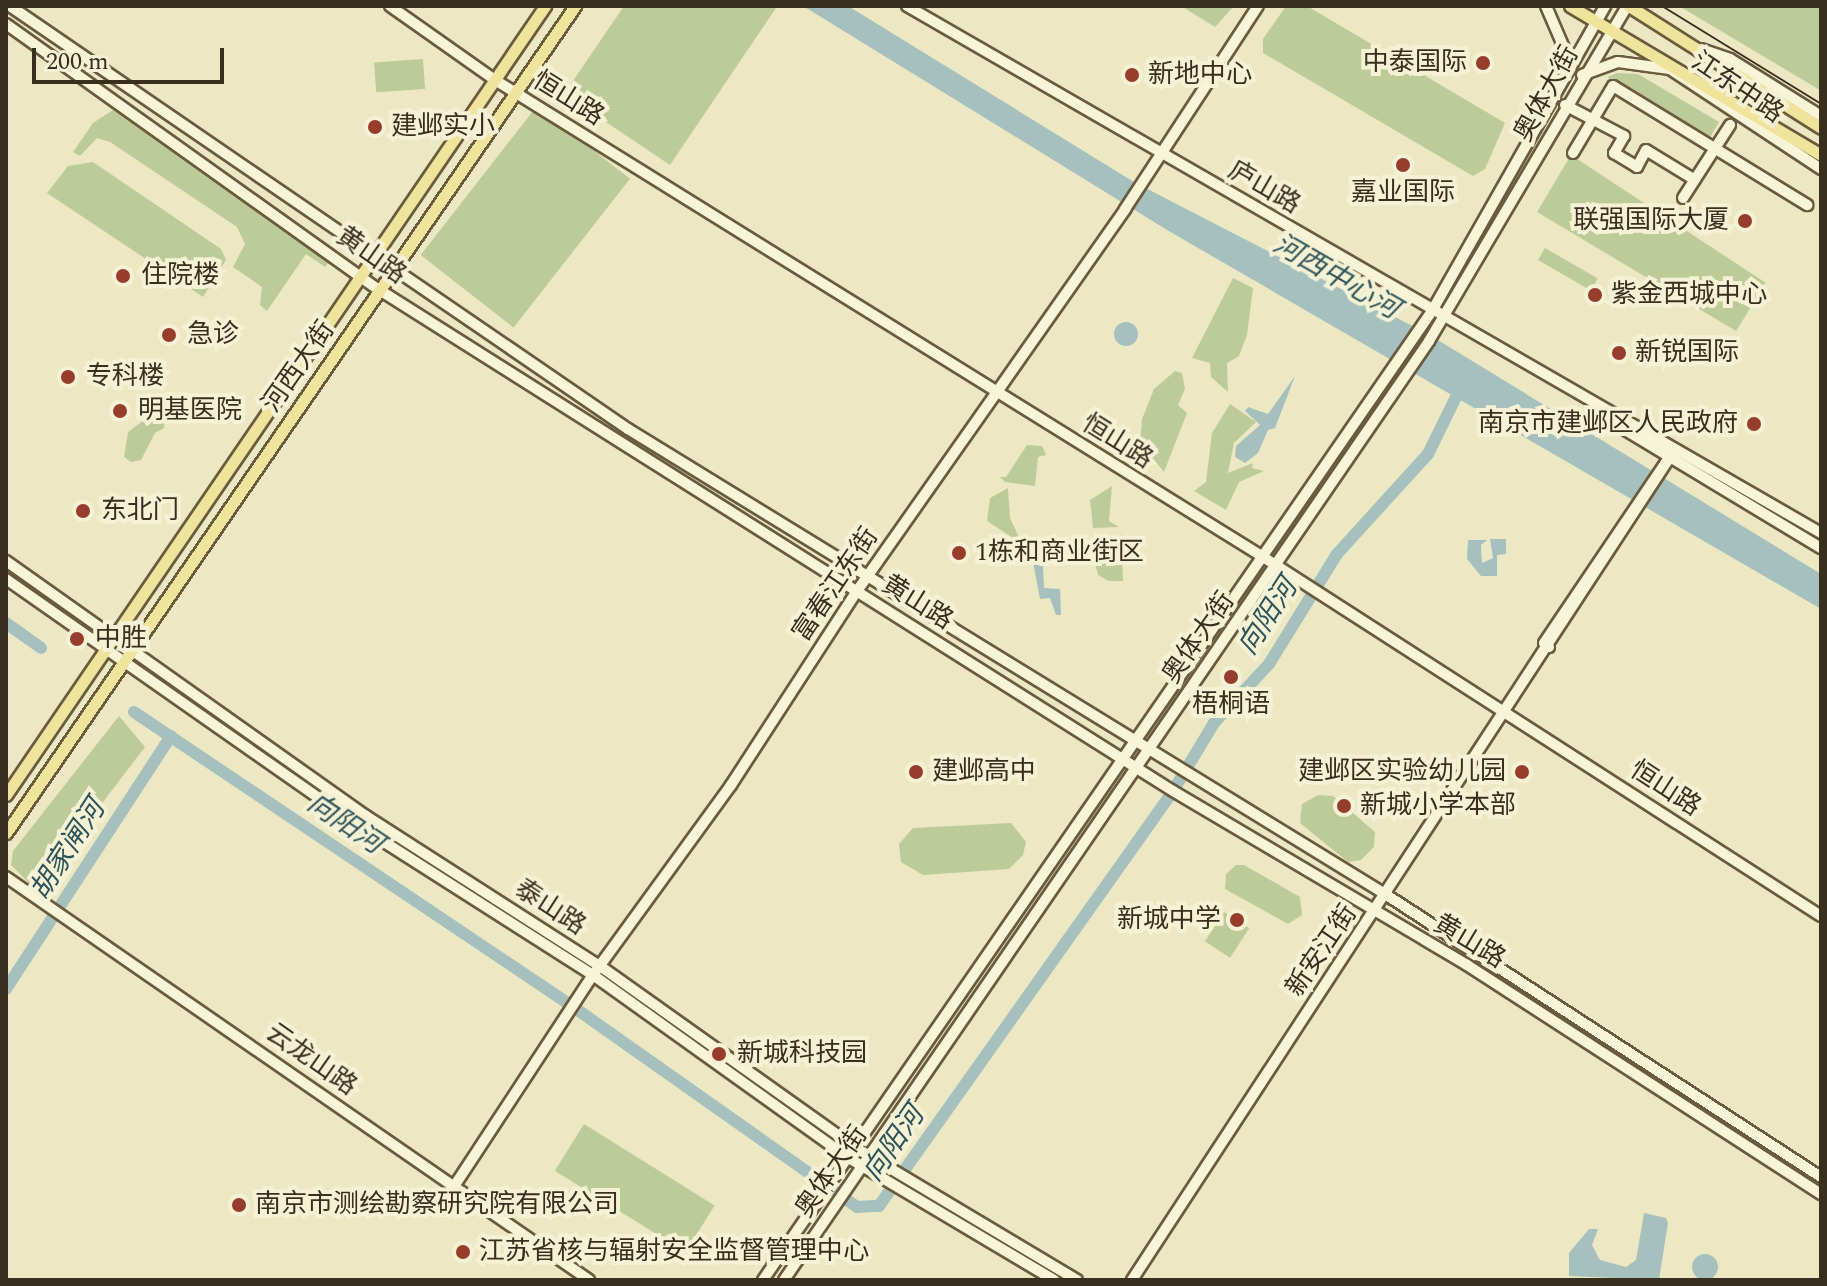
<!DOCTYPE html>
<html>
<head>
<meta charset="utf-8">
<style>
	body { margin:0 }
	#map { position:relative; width:1827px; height:1286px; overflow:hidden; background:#ede8c4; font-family:Spectral,"Noto Sans SC",serif }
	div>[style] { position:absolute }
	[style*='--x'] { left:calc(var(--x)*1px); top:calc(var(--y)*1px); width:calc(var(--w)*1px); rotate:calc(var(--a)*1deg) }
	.green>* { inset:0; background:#bdcb98; transform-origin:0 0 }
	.water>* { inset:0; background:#a6c1bd }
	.round { border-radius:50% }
	.river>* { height:12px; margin:-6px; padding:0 6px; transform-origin:6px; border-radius:6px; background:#a6c1bd }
	.roads { filter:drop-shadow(2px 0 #6a5b3e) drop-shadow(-2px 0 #6a5b3e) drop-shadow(0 2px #6a5b3e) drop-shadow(0 -2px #6a5b3e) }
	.secondary>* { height:10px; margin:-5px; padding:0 5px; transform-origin:5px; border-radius:5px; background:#f8f4d8 }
	.primary>* { height:11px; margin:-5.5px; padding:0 5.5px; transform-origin:5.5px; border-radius:5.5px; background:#f0e49d }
	.tram>* { height:2px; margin:-1px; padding:0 1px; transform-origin:1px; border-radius:1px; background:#382f1f }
	.dots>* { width:22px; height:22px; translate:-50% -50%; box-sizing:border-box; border:4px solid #f5f1d4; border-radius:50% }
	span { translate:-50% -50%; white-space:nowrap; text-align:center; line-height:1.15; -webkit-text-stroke:8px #f5f1d4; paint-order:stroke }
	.poi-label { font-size:26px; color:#382f1f }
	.right { translate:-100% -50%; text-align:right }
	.left { translate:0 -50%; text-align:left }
	.street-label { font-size:26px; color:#382f1f }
	.water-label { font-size:28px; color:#2e5358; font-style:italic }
	.frame { position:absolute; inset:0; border:8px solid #382f1f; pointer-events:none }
	.scale { position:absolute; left:32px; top:48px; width:192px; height:36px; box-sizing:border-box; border:4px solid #382f1f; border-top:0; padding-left:10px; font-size:24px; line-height:28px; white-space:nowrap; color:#382f1f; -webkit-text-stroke:6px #f5f1d4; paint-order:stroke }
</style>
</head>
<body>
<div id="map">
	<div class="green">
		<i style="clip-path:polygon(624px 6px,776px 8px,670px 165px,564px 94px)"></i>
		<i style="clip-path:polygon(1181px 6px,1234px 6px,1215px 27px)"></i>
		<i style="clip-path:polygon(1286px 6px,1307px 6px,1505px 123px,1485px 169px,1473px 176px,1263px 53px,1263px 39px)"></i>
		<i style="clip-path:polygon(1679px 6px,1821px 6px,1821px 89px,1818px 89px)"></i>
		<i style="left:423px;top:59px;width:30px;height:49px;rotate:86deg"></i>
		<i style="clip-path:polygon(1618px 73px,1638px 74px,1719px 122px,1709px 139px,1607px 77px)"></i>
		<i style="clip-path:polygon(119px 106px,332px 258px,325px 267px,306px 254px,267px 311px,260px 305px,262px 287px,233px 267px,245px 244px,237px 227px,110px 142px,97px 138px,80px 156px,73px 152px,93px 123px)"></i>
		<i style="left:537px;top:106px;width:118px;height:189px;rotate:38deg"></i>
		<i style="clip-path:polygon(1571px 155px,1766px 283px,1736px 331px,1537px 212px)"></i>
		<i style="clip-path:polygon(93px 162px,221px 249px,226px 260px,203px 297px,47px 193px,68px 166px)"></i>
		<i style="left:1545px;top:248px;width:61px;height:14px;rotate:30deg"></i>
		<i style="clip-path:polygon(1233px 278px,1253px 288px,1247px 335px,1239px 356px,1227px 363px,1228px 392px,1211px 377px,1210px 363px,1192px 358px)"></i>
		<i style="clip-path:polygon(1175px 371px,1182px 373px,1185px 389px,1178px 405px,1187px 413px,1164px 472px,1156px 462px,1139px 458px,1142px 419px,1154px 389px)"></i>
		<i style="clip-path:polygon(1230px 404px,1256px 422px,1234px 443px,1228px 473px,1253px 463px,1252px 468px,1264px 471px,1239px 482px,1226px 510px,1194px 491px,1206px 482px,1212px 433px)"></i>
		<i style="clip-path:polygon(155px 412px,165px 419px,164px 428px,155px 433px,141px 460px,131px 462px,124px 457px,128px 432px)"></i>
		<i style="clip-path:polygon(1027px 445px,1042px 446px,1046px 455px,1038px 457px,1035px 486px,1005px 482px,1000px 477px,1006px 477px)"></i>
		<i style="clip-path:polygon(1112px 486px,1109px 521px,1119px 527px,1093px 528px,1090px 500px)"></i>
		<i style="clip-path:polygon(1008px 488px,1010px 518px,1022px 544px,987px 521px,990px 498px)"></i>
		<i style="clip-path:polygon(1121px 534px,1123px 581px,1109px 581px,1098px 575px,1092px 551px,1108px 548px)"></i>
		<i style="clip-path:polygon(119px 716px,145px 747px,38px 887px,32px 886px,11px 865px,13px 851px)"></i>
		<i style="clip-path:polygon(1318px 795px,1333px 796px,1375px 832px,1374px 847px,1361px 860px,1348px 862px,1300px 823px,1302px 804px)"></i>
		<i style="clip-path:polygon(1011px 823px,1026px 842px,1023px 855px,1009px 869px,923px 875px,901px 862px,899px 844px,913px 828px)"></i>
		<i style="clip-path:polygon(1236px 865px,1244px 865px,1300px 897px,1302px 915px,1288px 924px,1225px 889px,1226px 874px)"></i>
		<i style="left:1224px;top:912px;width:30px;height:35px;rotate:33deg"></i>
		<i style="left:584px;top:1124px;width:154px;height:55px;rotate:32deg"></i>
	</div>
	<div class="water">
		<i style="clip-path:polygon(803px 6px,848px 6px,1134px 182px,1428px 334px,1821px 574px,1821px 609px,1167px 230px)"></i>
		<i class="round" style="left:1114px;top:322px;width:24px;height:24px"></i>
		<i style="clip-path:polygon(1295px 376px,1275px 428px,1268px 430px,1258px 453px,1245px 463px,1235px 457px,1236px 446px,1260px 425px,1245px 411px,1248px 407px,1268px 414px)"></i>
		<i style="clip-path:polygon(1490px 539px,1506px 539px,1506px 554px,1497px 555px,1497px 576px,1481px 576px,1467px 559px,1468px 540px,1487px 540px,1481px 545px,1482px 563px,1493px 558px)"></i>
		<i style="clip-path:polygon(1033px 562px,1043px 566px,1044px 588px,1060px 589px,1061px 615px,1056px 615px,1050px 598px,1040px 599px)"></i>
		<i style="clip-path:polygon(1644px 1213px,1666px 1218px,1668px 1223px,1659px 1280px,1569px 1276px,1569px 1253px,1589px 1229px,1598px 1229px,1592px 1245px,1600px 1260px,1626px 1267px,1636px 1260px)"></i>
		<i class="round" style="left:1692px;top:1254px;width:26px;height:26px"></i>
	</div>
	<div class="river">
		<i style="--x:6;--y:623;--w:43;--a:35.5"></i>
		<i style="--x:134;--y:712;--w:528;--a:33.87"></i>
		<i style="--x:572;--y:1006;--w:349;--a:35.2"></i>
		<i style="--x:857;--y:1207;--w:22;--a:-3"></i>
		<i style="--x:879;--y:1206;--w:509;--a:-54.68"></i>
		<i style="--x:1173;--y:791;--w:79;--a:-58.9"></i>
		<i style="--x:1214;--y:723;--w:81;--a:-47"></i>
		<i style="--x:1269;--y:664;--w:129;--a:-58.3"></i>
		<i style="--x:1337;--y:554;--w:135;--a:-47.7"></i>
		<i style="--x:1428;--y:454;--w:77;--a:-63.8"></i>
		<i style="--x:6;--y:989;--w:302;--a:-56.9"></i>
	</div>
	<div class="roads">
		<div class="secondary">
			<i style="--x:10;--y:6;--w:749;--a:34.39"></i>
			<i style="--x:628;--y:429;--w:888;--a:31.56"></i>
			<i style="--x:1385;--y:894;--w:520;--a:32.99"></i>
			<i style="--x:390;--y:6;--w:128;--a:35.2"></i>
			<i style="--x:495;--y:80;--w:900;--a:31.84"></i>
			<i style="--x:1260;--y:555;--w:667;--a:32.76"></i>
			<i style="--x:907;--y:6;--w:1055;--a:29.97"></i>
			<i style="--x:1546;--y:6;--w:63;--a:66.7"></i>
			<i style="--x:6;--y:24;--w:457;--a:35.5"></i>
			<i style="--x:378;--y:289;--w:940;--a:32.27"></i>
			<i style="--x:1173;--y:791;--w:342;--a:30.6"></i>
			<i style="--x:1467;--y:965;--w:422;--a:32.9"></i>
			<i style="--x:1701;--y:49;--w:31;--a:19"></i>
			<i style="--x:1730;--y:59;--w:107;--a:32.1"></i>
			<i style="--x:1582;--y:75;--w:38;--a:-20"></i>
			<i style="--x:1618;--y:62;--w:52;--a:7.7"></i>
			<i style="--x:1670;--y:69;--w:181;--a:33.5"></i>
			<i style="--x:1565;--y:105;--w:67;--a:27.7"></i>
			<i style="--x:1624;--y:136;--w:20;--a:120"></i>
			<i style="--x:1614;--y:153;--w:27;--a:31"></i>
			<i style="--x:1637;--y:167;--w:19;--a:-62"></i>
			<i style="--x:1646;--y:150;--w:57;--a:31.5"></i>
			<i style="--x:1573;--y:153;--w:78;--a:-59.2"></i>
			<i style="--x:1613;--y:86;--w:228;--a:31.5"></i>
			<i style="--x:1683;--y:198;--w:87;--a:-57.2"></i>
			<i style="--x:1600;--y:407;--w:14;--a:60"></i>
			<i style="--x:1607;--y:419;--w:250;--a:31.1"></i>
			<i style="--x:6;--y:561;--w:441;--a:35.3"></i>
			<i style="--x:366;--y:816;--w:278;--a:32.7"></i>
			<i style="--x:600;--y:966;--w:310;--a:35.4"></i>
			<i style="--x:853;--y:1146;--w:261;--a:30.9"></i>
			<i style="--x:6;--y:579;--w:431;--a:35"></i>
			<i style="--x:359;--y:826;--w:277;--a:32.5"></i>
			<i style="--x:593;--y:975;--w:312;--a:35.6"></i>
			<i style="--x:847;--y:1157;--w:241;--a:30.7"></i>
			<i style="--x:1549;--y:647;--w:6;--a:-141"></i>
			<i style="--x:1544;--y:643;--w:222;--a:-56"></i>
			<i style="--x:6;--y:877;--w:709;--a:34.65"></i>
			<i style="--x:453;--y:1188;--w:255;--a:-56.7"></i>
			<i style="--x:593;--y:975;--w:235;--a:-54"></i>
			<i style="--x:731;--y:785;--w:231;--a:-57"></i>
			<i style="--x:857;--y:591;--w:467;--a:-54.9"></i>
			<i style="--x:1125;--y:209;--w:243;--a:-56.8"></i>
			<i style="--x:763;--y:1280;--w:1178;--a:-55.38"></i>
			<i style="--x:1432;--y:311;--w:351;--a:-60.4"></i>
			<i style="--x:784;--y:1280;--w:1139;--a:-55.51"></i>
			<i style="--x:1429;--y:341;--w:389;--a:-59.4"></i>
			<i style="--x:1132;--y:1280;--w:983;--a:-56.83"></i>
		</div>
		<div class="primary">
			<i style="--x:1570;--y:6;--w:292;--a:30.7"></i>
			<i style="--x:1629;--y:6;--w:227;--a:32.4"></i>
			<i style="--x:6;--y:795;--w:956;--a:-55.66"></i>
			<i style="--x:6;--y:833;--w:1004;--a:-55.47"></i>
		</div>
	</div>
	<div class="tram">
		<i style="--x:1662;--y:6;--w:187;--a:31.6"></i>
	</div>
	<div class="dots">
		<i style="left:1483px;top:63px;background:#963d2c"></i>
		<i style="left:1132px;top:75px;background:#963d2c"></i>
		<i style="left:375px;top:127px;background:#963d2c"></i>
		<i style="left:1403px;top:165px;background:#963d2c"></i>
		<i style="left:1745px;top:221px;background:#963d2c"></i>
		<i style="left:123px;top:276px;background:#963d2c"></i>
		<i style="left:1595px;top:295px;background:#963d2c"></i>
		<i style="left:169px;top:335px;background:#963d2c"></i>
		<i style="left:1619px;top:353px;background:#963d2c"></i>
		<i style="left:68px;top:377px;background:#963d2c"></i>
		<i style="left:120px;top:411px;background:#963d2c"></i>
		<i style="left:1754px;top:424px;background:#963d2c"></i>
		<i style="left:83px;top:511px;background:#963d2c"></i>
		<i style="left:959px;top:553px;background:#963d2c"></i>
		<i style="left:77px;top:639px;background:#963d2c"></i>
		<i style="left:1231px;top:677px;background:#963d2c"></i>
		<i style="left:916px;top:772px;background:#963d2c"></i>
		<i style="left:1522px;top:772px;background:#963d2c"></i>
		<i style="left:1344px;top:806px;background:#963d2c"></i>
		<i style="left:1237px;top:920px;background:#963d2c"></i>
		<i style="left:719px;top:1054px;background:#963d2c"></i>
		<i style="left:239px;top:1205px;background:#963d2c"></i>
		<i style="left:463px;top:1252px;background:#963d2c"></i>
	</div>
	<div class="poi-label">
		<span class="right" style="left:1467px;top:63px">中泰国际</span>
		<span class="left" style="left:1148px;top:75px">新地中心</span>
		<span class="left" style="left:391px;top:127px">建邺实小</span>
		<span style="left:1403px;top:193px">嘉业国际</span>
		<span class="right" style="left:1729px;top:221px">联强国际大厦</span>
		<span class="left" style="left:141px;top:276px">住院楼</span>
		<span class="left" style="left:1611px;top:295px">紫金西城中心</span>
		<span class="left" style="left:187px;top:335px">急诊</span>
		<span class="left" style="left:1635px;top:353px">新锐国际</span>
		<span class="left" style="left:86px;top:377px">专科楼</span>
		<span class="left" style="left:138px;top:411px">明基医院</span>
		<span class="right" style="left:1738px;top:424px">南京市建邺区人民政府</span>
		<span class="left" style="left:101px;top:511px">东北门</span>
		<span class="left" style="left:975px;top:553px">1栋和商业街区</span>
		<span class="left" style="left:95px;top:639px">中胜</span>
		<span style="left:1231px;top:705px">梧桐语</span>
		<span class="left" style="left:932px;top:772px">建邺高中</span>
		<span class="right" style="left:1506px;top:772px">建邺区实验幼儿园</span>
		<span class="left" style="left:1360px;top:806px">新城小学本部</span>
		<span class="right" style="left:1221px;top:920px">新城中学</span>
		<span class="left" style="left:737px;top:1054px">新城科技园</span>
		<span class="left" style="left:255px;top:1205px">南京市测绘勘察研究院有限公司</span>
		<span class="left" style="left:479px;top:1252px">江苏省核与辐射安全监督管理中心</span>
	</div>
	<div class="street-label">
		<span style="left:1737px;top:88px;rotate:34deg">江东中路</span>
		<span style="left:1547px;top:94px;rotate:-61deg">奥体大街</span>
		<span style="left:568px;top:99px;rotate:32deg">恒山路</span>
		<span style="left:1264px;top:188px;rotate:30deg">庐山路</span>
		<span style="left:371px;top:256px;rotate:35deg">黄山路</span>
		<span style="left:299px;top:367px;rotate:-55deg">河西大街</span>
		<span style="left:1117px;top:442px;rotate:32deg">恒山路</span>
		<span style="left:836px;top:585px;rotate:-56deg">富春江东街</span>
		<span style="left:917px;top:603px;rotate:32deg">黄山路</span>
		<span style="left:1199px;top:638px;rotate:-55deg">奥体大街</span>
		<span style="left:1665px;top:789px;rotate:33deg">恒山路</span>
		<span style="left:550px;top:908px;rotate:33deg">泰山路</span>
		<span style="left:1469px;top:942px;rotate:31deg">黄山路</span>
		<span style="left:1322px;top:951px;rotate:-56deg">新安江街</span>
		<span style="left:311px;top:1060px;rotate:35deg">云龙山路</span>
		<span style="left:832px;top:1172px;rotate:-55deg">奥体大街</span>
	</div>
	<div class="water-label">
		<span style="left:1336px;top:277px;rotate:30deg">河西中心河</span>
		<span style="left:1268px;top:617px;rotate:-57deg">向阳河</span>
		<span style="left:345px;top:824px;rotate:34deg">向阳河</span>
		<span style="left:68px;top:850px;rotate:-57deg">胡家闸河</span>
		<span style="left:894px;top:1144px;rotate:-55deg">向阳河</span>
	</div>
	<div class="frame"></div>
	<div class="scale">200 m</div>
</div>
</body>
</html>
